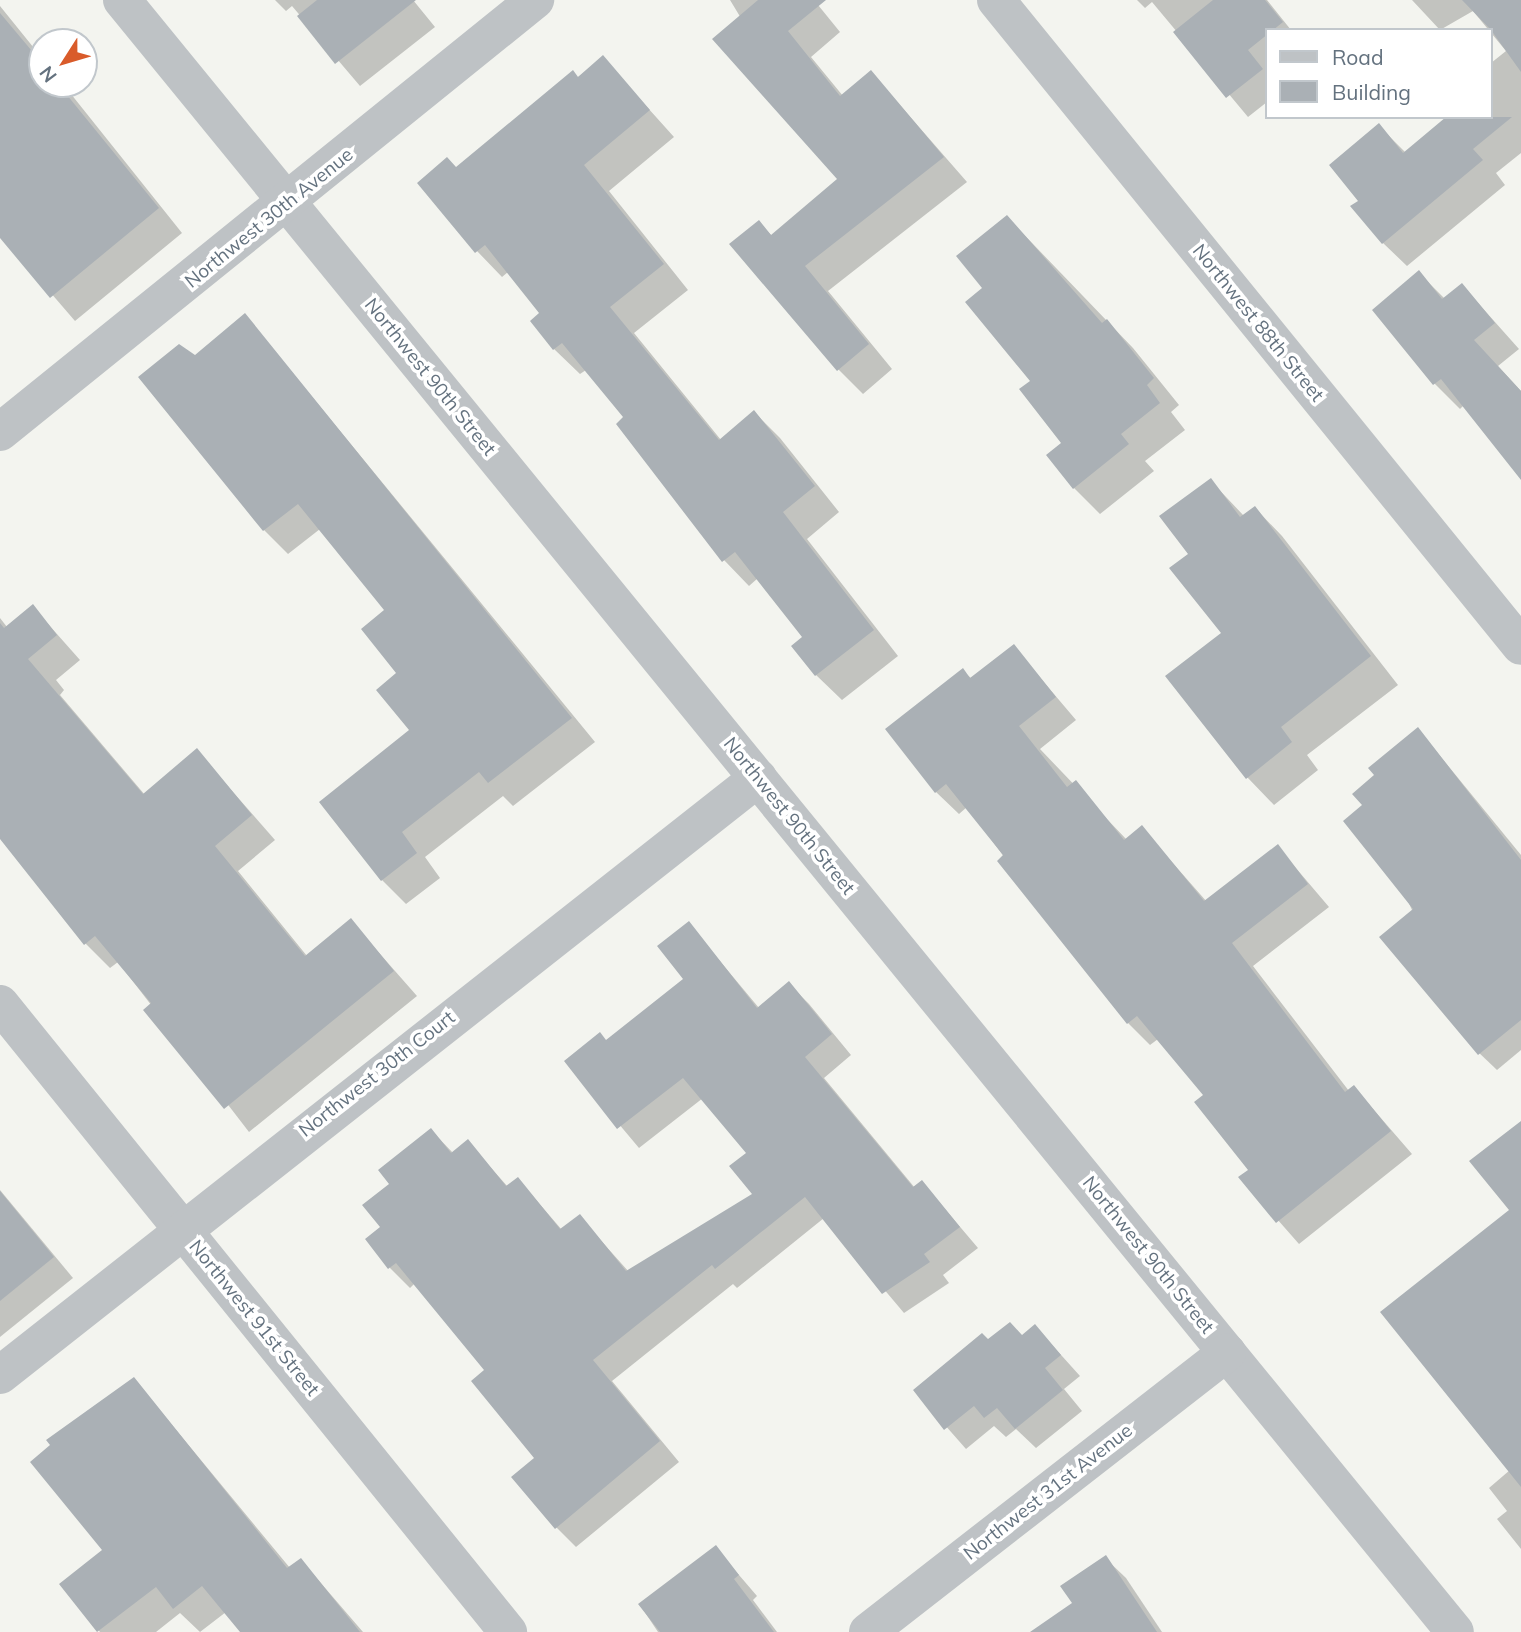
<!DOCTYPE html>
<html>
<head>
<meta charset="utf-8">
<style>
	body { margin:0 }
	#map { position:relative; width:1521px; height:1632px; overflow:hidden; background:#f3f4ef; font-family:Mulish,sans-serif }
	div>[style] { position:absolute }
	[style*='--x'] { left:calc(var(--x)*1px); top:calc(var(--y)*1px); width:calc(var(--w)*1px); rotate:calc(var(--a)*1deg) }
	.shadow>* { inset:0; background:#0003 }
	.building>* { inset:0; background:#aab0b5 }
	.minor>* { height:38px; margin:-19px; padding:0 19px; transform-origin:19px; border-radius:19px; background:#bec2c5 }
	span { translate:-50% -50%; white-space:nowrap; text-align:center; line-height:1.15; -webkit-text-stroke:7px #fff; paint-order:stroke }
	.street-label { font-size:19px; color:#64727f }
	.legend { position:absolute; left:1265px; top:28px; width:228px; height:91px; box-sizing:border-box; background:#fff; border:2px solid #c1c7cc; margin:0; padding:9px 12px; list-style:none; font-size:21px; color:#64727f }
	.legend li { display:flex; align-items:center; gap:14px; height:35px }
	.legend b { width:35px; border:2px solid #c1c7cc }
	.north { position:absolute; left:28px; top:28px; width:70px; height:70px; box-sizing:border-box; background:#fff; border:2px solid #c1c7cc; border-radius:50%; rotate:233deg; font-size:19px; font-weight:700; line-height:28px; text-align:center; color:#64727f }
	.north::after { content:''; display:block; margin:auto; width:24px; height:32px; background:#d95b2a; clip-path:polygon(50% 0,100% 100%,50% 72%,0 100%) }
</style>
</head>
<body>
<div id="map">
	<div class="shadow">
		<i style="clip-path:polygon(275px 0,413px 0,435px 27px,360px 86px,292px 6px,286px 11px)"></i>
		<i style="clip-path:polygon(730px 0,814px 0,840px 32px,811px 57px,843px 96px,871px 72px,967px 182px,828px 291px,892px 369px,863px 394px,838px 369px,759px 222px,772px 236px,839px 180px)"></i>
		<i style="clip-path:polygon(1137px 0,1267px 0,1291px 30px,1267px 30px,1267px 102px,1248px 117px,1152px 2px,1145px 8px)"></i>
		<i style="clip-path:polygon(1412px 0,1521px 0,1521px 153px,1496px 173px,1505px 185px,1407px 266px,1383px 243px,1361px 201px,1379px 126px,1406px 153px,1491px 117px,1491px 63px,1506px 51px,1473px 11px,1440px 30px)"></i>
		<i style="clip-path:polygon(0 6px,42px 58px,42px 84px,63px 84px,182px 233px,75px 321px,0 234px)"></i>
		<i style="clip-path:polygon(603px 58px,674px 137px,609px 191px,688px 290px,634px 333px,721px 440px,754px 412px,780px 438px,839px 512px,807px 539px,898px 656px,842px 700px,816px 675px,805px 637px,758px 578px,749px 586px,724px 560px,625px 418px,586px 370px,580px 374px,554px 349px,542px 314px,508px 272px,502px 277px,477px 251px,457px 169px)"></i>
		<i style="clip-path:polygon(1007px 217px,1133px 348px,1179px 405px,1171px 412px,1185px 430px,1145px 461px,1154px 471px,1100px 514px,1074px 488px,1064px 443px,985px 288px)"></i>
		<i style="clip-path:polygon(1419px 273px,1445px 299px,1462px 285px,1519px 349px,1498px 366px,1521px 391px,1521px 478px,1464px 405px,1460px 409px,1435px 384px,1374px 310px)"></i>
		<i style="clip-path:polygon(245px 315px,595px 742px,513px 806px,503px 796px,425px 857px,440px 878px,406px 904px,382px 880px,412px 730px,386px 610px,320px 529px,288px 554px,264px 530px,195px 357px)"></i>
		<i style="clip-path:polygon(1210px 480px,1244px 516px,1255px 508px,1282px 536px,1398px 685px,1307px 755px,1318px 770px,1274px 805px,1247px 777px,1223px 633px,1190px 554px)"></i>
		<i style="clip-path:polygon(33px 607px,80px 660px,56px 680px,64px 690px,60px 695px,145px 795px,197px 751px,275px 840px,238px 871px,307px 956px,351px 921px,417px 996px,249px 1132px,118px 962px,110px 968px,86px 944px,0 838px,0 618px,7px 627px)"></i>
		<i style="clip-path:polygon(1014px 647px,1076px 720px,1040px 749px,1127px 840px,1142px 828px,1207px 902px,1278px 847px,1329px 907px,1253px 966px,1349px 1091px,1354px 1087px,1412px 1154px,1299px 1244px,1241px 1178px,1250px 1170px,1205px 1096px,1158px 1039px,1150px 1045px,1128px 1023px,967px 807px,959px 814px,936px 792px,963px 671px,972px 679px)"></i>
		<i style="clip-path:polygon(1418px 729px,1521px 855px,1521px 1050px,1497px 1070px,1476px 1050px,1364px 805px,1376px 776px)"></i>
		<i style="clip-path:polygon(689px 924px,759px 1008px,789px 984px,809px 1004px,851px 1055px,824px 1078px,915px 1188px,922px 1182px,978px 1248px,943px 1275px,949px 1283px,904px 1313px,824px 1218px,737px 1288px,733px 1284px,612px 1381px,679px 1462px,576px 1547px,556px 1527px,537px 1458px,487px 1370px,415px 1283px,410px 1288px,390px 1268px,382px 1227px,392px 1184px,431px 1130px,453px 1153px,468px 1142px,508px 1187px,518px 1179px,562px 1230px,579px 1216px,629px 1272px,755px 1195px,748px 1153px,703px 1098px,639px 1148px,566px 1061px,607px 1041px,686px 979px)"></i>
		<i style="clip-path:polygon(1521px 1133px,1521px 1549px,1497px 1519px,1507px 1511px,1489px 1488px,1510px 1470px,1510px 1209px)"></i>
		<i style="clip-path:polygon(0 1190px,73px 1278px,0 1337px)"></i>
		<i style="clip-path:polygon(1035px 1326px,1080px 1376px,1064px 1389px,1082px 1411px,1036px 1448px,1016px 1429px,1006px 1437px,994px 1426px,966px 1449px,915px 1391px,988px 1341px,1023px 1336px)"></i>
		<i style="clip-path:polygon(134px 1379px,290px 1568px,301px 1560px,363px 1632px,243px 1632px,226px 1612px,200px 1632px,180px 1613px,156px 1632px,100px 1632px,62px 1584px,105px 1550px)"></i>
		<i style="clip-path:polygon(715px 1547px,757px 1596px,753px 1600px,777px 1632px,658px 1632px,640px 1605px)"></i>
		<i style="clip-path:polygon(1105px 1558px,1126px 1578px,1162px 1632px,1074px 1632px,1074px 1604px)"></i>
	</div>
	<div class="building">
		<i style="clip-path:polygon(317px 0,416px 0,335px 64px,297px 16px)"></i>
		<i style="clip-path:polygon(758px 0,826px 0,788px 31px,840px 96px,871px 70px,944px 157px,805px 266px,869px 344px,837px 371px,729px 244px,759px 220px,771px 235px,837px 179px,712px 39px)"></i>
		<i style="clip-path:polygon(1213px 0,1265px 0,1283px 22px,1248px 50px,1263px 69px,1226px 98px,1173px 32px)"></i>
		<i style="clip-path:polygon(1462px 0,1521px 0,1521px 72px,1491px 30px)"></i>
		<i style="clip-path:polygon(0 13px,42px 63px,42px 84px,58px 84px,159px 208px,50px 298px,0 238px)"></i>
		<i style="clip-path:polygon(603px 55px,650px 110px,584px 165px,664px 264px,610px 307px,719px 440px,754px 410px,815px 486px,783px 512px,874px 630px,815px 676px,791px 646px,802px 637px,735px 552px,722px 562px,616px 424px,623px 417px,562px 343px,553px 350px,530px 321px,539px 313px,485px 245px,475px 253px,417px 183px,447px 157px,456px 167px,573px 70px,578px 77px)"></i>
		<i style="clip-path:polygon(1446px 117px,1512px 117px,1473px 149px,1483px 160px,1382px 244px,1350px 206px,1358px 201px,1329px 165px,1379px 123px,1403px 153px)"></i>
		<i style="clip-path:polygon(1007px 215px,1102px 323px,1107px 319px,1154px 378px,1147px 385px,1160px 403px,1121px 434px,1129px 444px,1073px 489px,1046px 455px,1061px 443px,1019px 389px,1030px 381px,965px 302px,982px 288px,956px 256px)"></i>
		<i style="clip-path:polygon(1419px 270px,1442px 299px,1462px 283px,1495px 323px,1474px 340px,1521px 391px,1521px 480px,1441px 379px,1433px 385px,1372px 310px)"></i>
		<i style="clip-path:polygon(245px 313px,572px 718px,488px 783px,479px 772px,402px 832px,417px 853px,381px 881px,319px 802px,409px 730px,376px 690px,396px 673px,361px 629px,384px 610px,298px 504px,263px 531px,138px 377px,179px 344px,195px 355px)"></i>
		<i style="clip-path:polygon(1211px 478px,1240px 517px,1255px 506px,1371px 656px,1281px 727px,1292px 742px,1246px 779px,1165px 676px,1221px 633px,1169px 568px,1188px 554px,1159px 516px)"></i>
		<i style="clip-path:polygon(33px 604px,57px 635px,28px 659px,143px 794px,197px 748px,252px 815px,215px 846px,305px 956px,351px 918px,394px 971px,224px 1109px,143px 1010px,151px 1003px,95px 936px,84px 945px,0 839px,0 623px,4px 628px)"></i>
		<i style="clip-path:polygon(1014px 644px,1056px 697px,1019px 726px,1067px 787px,1076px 780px,1124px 840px,1142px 825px,1204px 901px,1278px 844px,1308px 884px,1232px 943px,1345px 1092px,1354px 1085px,1391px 1131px,1276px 1223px,1238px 1177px,1248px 1170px,1194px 1102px,1203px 1095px,1137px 1016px,1127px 1024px,997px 861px,1003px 855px,946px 784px,935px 793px,885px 729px,963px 668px,970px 678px)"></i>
		<i style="clip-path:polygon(1418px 727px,1521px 860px,1521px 1020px,1478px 1055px,1379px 937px,1413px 909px,1343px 821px,1362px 805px,1352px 794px,1374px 775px,1368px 768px)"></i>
		<i style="clip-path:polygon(689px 921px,757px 1008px,789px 981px,832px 1034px,805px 1057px,913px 1187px,922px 1180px,960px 1227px,924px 1254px,930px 1262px,882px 1294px,805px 1197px,715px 1269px,712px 1265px,593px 1360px,660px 1441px,555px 1529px,511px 1477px,534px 1458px,471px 1381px,484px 1370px,396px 1263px,388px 1269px,365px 1239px,380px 1227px,362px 1205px,389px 1184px,378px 1170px,431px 1128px,451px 1153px,468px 1139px,506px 1186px,518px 1177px,560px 1229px,580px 1214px,626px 1271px,752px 1194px,729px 1166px,746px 1153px,683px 1078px,617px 1129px,564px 1061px,600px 1032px,606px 1040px,683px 979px,657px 946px)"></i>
		<i style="clip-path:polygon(1521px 1121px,1521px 1487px,1380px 1312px,1509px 1210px,1469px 1161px)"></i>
		<i style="clip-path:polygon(0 1191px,54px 1257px,0 1301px)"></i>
		<i style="clip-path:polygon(1010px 1322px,1022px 1335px,1035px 1324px,1061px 1355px,1045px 1368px,1063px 1390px,1015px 1429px,997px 1408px,984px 1418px,974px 1406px,944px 1430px,913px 1390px,982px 1333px,988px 1339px)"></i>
		<i style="clip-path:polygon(134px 1377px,287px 1568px,301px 1558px,360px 1632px,240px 1632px,202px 1586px,173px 1609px,156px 1587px,97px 1632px,59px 1584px,102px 1550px,30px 1462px,50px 1445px,46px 1440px)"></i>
		<i style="clip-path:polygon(716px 1545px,739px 1575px,734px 1579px,774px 1632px,660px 1632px,638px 1604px)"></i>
		<i style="clip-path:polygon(1106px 1555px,1157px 1632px,1030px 1632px,1072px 1603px,1060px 1586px)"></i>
	</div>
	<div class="minor">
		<i style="--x:122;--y:0;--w:2107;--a:50.76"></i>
		<i style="--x:996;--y:0;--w:832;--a:50.9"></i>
		<i style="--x:0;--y:432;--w:688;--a:-38.92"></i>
		<i style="--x:0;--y:1004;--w:808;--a:51.03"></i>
		<i style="--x:0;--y:1375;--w:965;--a:-38.22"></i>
		<i style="--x:868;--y:1632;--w:455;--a:-37.9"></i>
	</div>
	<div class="street-label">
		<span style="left:269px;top:218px;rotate:-39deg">Northwest 30th Avenue</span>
		<span style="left:1258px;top:323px;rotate:51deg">Northwest 88th Street</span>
		<span style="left:430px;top:377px;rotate:51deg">Northwest 90th Street</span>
		<span style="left:789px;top:816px;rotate:51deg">Northwest 90th Street</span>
		<span style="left:377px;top:1074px;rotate:-38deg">Northwest 30th Court</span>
		<span style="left:1148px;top:1255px;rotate:51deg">Northwest 90th Street</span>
		<span style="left:254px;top:1318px;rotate:51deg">Northwest 91st Street</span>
		<span style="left:1048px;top:1492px;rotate:-38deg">Northwest 31st Avenue</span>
	</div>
	<ul class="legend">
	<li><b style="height:9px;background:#bec2c5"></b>Road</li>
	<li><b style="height:19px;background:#aab0b5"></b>Building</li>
	</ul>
	<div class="north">N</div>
</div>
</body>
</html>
